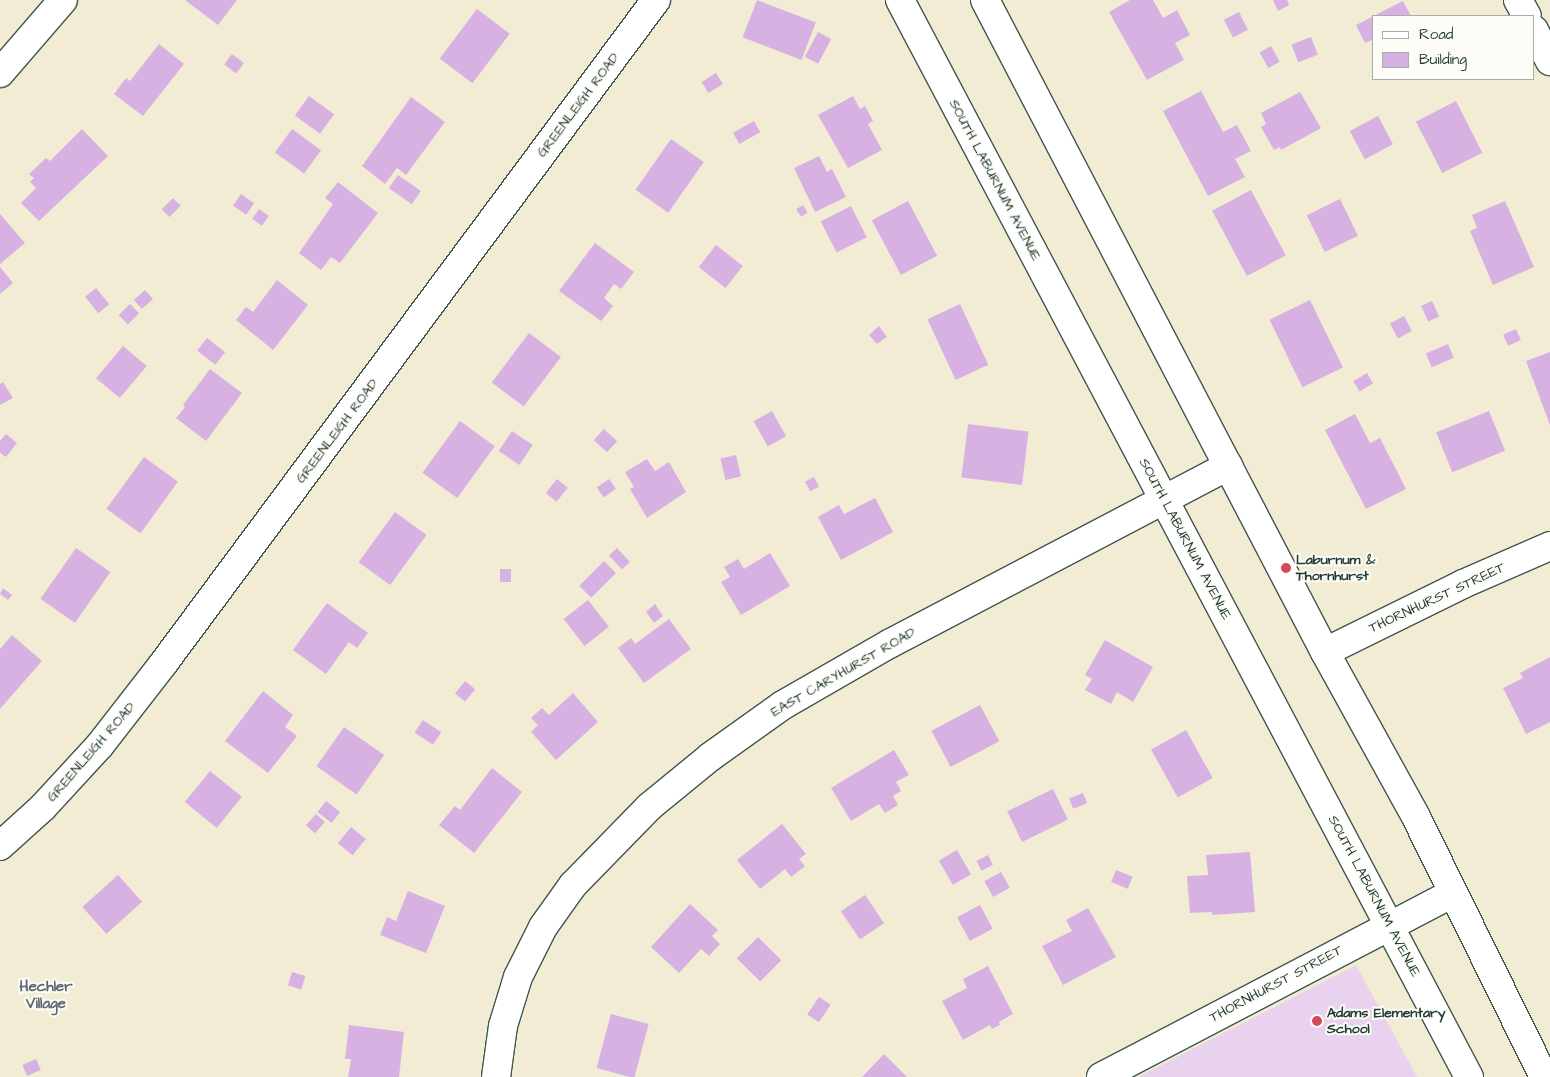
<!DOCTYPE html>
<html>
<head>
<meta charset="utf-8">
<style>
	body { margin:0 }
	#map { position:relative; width:1550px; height:1077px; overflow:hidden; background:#f3ecd5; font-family:"Architects Daughter",sans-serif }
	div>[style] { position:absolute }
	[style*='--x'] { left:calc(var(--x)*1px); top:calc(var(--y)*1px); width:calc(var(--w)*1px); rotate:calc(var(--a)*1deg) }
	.built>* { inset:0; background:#e8d2ee }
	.building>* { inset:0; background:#d8b1e3; transform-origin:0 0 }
	.roads { filter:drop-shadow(1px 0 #3f574c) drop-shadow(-1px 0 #3f574c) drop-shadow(0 1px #3f574c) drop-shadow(0 -1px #3f574c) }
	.minor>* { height:28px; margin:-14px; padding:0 14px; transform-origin:14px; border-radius:14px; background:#fff }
	.major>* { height:28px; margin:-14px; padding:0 14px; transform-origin:14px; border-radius:14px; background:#fff }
	.dots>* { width:14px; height:14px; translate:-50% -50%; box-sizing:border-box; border:2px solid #fdfcf7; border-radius:50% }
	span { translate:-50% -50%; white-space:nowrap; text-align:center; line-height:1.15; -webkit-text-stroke:4px #fdfcf7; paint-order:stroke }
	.street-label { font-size:14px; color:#1f3d34 }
	.poi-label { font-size:14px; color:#1f3d34; font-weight:700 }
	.left { translate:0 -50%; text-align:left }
	.neighbourhood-label { font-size:15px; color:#606671; font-weight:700 }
	.legend { position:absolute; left:1372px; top:15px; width:162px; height:65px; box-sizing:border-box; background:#fdfcf7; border:1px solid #a4b0a9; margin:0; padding:6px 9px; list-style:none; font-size:15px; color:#1f3d34 }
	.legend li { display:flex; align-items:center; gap:10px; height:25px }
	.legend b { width:25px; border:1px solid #a4b0a9 }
</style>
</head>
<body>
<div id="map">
	<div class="built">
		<i style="clip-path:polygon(1356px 965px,1417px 1077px,1138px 1077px)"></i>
	</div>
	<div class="building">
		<i style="clip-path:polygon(185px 0,237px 0,218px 25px)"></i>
		<i style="left:757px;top:0;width:63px;height:40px;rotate:21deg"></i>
		<i style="clip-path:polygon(1130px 0,1153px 0,1163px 18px,1177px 10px,1190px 35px,1175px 43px,1184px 60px,1147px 80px,1109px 12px)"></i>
		<i style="clip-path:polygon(1273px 0,1287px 0,1289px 5px,1278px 11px)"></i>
		<i style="clip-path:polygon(1403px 1px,1411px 16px,1374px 16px,1374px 39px,1365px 43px,1356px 25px)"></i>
		<i style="left:477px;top:9px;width:41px;height:62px;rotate:37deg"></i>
		<i style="left:1239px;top:12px;width:20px;height:17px;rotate:63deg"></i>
		<i style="left:818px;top:32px;width:15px;height:28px;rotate:28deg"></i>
		<i style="left:1311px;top:37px;width:19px;height:21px;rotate:69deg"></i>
		<i style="clip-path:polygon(159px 44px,184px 64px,143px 116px,114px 94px,126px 78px,130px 81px)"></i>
		<i style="left:1271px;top:46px;width:18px;height:13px;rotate:61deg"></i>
		<i style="left:232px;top:54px;width:15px;height:13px;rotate:37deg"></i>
		<i style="left:716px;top:73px;width:13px;height:17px;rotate:58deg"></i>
		<i style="clip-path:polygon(1201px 91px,1223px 132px,1237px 125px,1251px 151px,1235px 159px,1245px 177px,1208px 196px,1163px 111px)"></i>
		<i style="clip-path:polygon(1300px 92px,1321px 128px,1281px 150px,1280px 147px,1274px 150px,1261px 127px,1266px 124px,1261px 113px)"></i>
		<i style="left:309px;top:96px;width:31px;height:24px;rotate:36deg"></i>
		<i style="clip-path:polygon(853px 96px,860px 109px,865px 106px,873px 121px,868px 124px,882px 150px,848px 168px,818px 115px)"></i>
		<i style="clip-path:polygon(411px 97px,445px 122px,406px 175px,397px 168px,385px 184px,362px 166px)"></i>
		<i style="left:1456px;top:101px;width:58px;height:45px;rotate:63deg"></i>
		<i style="left:1378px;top:116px;width:32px;height:32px;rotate:62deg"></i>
		<i style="left:754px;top:121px;width:13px;height:24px;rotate:61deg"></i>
		<i style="clip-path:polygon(82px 129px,108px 156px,39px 221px,21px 203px,36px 188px,30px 182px,34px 178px,29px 174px,46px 158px,50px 161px)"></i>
		<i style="left:292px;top:129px;width:36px;height:29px;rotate:36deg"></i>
		<i style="left:671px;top:139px;width:40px;height:62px;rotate:35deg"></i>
		<i style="clip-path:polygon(819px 156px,827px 172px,832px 169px,846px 197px,815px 212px,794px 168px)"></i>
		<i style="left:398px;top:175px;width:28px;height:16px;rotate:35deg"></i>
		<i style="clip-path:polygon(338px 182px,378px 213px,340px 263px,331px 257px,321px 270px,299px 253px,333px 204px,325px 198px)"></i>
		<i style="left:1251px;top:190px;width:74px;height:44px;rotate:62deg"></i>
		<i style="left:241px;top:194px;width:16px;height:14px;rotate:35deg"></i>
		<i style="left:173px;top:198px;width:11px;height:16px;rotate:45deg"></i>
		<i style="left:1340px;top:199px;width:41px;height:37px;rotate:64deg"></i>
		<i style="left:908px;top:201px;width:62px;height:41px;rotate:62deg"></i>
		<i style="clip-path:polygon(1505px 201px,1534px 267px,1493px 285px,1470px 231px,1477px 228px,1472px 215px)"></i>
		<i style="left:803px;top:205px;width:9px;height:8px;rotate:58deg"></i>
		<i style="left:851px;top:206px;width:35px;height:34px;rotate:63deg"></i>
		<i style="left:259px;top:209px;width:12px;height:12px;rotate:35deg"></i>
		<i style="clip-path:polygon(0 214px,25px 243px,0 264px)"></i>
		<i style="clip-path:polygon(595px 243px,634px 272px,621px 289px,614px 284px,604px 298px,613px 306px,601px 321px,559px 291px)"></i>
		<i style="left:716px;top:245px;width:34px;height:28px;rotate:38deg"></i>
		<i style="clip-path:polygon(0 267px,13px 283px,0 294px)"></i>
		<i style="clip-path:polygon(277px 280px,308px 305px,273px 350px,236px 320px,246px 307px,253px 312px)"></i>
		<i style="left:96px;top:288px;width:21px;height:14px;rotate:51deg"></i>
		<i style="left:145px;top:290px;width:12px;height:15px;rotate:48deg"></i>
		<i style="left:1310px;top:300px;width:75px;height:45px;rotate:64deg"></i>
		<i style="left:1432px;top:301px;width:17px;height:12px;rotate:65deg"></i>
		<i style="left:130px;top:304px;width:13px;height:16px;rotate:45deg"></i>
		<i style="left:960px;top:304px;width:67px;height:36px;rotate:65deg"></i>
		<i style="left:1404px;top:316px;width:17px;height:16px;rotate:62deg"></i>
		<i style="clip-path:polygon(879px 326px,887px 337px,877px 344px,869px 335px)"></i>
		<i style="left:1516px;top:329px;width:12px;height:14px;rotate:66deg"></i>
		<i style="left:529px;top:333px;width:40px;height:62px;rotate:37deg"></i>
		<i style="left:207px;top:338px;width:23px;height:16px;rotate:38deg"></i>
		<i style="left:1448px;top:344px;width:15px;height:24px;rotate:67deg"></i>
		<i style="left:123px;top:346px;width:31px;height:42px;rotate:40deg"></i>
		<i style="clip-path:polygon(1550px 352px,1550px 425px,1526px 361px)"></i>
		<i style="clip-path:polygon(210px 369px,242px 393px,206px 441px,176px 418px,185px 407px,183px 405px)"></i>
		<i style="left:1367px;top:373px;width:12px;height:16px;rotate:59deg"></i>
		<i style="clip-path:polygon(3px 382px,13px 398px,0 405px,0 384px)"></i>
		<i style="left:772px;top:411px;width:29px;height:21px;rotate:61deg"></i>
		<i style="left:1489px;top:411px;width:43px;height:57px;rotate:68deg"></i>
		<i style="clip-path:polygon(1355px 414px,1370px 443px,1380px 438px,1406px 489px,1366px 509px,1325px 430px)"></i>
		<i style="left:460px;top:421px;width:43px;height:64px;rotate:36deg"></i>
		<i style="left:968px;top:424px;width:61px;height:54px;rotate:7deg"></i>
		<i style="left:604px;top:429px;width:18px;height:15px;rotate:43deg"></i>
		<i style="left:512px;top:431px;width:25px;height:24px;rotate:34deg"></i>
		<i style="clip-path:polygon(6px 434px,17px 443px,6px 457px,0 453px,0 441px)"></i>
		<i style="left:736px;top:455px;width:22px;height:16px;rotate:77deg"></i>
		<i style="left:144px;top:457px;width:42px;height:64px;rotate:36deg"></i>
		<i style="clip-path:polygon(647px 459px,655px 471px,669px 462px,686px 492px,647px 518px,630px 489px,634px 487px,625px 472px)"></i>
		<i style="left:814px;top:477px;width:11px;height:10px;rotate:63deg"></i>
		<i style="left:557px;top:479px;width:14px;height:18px;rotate:39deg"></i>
		<i style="left:609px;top:479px;width:12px;height:15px;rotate:55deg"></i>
		<i style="clip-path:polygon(875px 498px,893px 532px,841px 560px,818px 517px,839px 505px,844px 514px)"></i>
		<i style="left:395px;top:512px;width:39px;height:62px;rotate:36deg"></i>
		<i style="left:76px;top:548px;width:42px;height:62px;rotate:35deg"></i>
		<i style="left:617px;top:548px;width:19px;height:11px;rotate:47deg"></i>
		<i style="clip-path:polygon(770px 553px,790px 586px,741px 615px,721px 582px,730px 577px,724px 567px,738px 559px,744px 569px)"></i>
		<i style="left:604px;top:561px;width:17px;height:35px;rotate:45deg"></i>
		<i style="left:500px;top:569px;width:11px;height:13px"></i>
		<i style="clip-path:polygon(3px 588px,12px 595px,8px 600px,0 594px)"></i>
		<i style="left:588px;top:600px;width:34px;height:31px;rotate:52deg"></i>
		<i style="clip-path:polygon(327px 603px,368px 633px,357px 648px,349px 642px,326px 674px,293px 650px)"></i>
		<i style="clip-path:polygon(655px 604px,663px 616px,654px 623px,646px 612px)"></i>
		<i style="clip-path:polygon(669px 619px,691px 649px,644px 683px,618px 648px,631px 638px,635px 644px)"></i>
		<i style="clip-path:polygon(12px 635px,42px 661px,0 709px,0 649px)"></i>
		<i style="clip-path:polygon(1105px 640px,1153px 667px,1133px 702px,1117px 692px,1111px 704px,1085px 690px,1092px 679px,1085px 675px)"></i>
		<i style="clip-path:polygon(1550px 657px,1550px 722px,1526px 734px,1503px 688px,1523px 678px,1520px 673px)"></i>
		<i style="left:465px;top:681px;width:13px;height:16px;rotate:39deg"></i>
		<i style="clip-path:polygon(263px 691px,293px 715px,285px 727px,297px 736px,268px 773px,225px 741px)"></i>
		<i style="clip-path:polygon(573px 693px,598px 722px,556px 760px,531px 732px,538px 725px,531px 718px,542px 708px,549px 715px)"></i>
		<i style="left:980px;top:705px;width:41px;height:55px;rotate:62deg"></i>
		<i style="left:423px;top:720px;width:22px;height:15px;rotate:34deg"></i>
		<i style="left:344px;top:727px;width:49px;height:48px;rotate:35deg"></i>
		<i style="left:1186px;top:730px;width:55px;height:40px;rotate:61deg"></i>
		<i style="clip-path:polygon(894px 750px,909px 775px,896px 782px,901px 791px,893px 796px,898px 805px,885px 813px,879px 804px,851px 821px,831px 788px)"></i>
		<i style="clip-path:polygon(492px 768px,522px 792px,474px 853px,439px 825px,455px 806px,460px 810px)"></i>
		<i style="left:210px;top:771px;width:41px;height:40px;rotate:39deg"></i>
		<i style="left:1053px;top:789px;width:34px;height:51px;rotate:64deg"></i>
		<i style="left:1083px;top:793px;width:11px;height:15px;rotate:68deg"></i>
		<i style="left:326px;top:801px;width:18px;height:14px;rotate:38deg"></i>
		<i style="left:316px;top:814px;width:12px;height:15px;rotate:42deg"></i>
		<i style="clip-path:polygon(782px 824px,806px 854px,799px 859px,805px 866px,791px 877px,785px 869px,760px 889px,737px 860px)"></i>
		<i style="left:351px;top:827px;width:19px;height:21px;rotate:39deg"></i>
		<i style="left:957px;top:850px;width:28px;height:21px;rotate:60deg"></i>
		<i style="clip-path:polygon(1250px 852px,1255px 912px,1212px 915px,1212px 912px,1190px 913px,1187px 876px,1208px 875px,1206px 855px)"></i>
		<i style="left:988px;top:855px;width:11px;height:13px;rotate:63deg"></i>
		<i style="left:1116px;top:870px;width:18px;height:13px;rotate:22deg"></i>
		<i style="left:1001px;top:872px;width:18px;height:19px;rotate:61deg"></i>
		<i style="left:118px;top:875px;width:36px;height:48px;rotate:48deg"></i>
		<i style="clip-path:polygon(408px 891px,445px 906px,426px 953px,380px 935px,387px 917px,396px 921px)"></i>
		<i style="left:865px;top:895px;width:34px;height:29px;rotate:56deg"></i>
		<i style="clip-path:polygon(690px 904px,718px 930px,712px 936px,720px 944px,709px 956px,701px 949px,679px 973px,651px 947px)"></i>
		<i style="left:980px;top:905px;width:27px;height:26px;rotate:62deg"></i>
		<i style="clip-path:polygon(1088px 908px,1116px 957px,1063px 985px,1042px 946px,1072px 931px,1066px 920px)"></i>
		<i style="left:758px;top:937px;width:33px;height:30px;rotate:45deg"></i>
		<i style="clip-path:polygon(988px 966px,1013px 1014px,999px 1022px,1000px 1025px,992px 1029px,990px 1025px,963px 1040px,942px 1001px,967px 988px,963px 979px)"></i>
		<i style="left:292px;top:972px;width:14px;height:14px;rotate:17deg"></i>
		<i style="left:819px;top:997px;width:14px;height:21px;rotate:34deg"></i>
		<i style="left:611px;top:1014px;width:39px;height:56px;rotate:15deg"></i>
		<i style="clip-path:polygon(349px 1025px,404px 1032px,399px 1077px,348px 1077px,351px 1059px,345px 1059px)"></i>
		<i style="clip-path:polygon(884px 1054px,907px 1077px,862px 1077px)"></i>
		<i style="left:36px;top:1059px;width:12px;height:15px;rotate:66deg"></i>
	</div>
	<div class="roads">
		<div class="minor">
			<i style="--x:1518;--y:0;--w:18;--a:61"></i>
			<i style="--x:1534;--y:30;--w:35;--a:63"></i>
			<i style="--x:0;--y:73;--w:96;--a:-49.2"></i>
			<i style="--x:1325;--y:652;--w:154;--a:-26.2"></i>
			<i style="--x:1463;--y:584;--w:95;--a:-23.6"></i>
			<i style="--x:0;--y:846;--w:58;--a:-42.2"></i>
			<i style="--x:43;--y:807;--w:84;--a:-47.4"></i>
			<i style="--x:100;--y:745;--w:103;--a:-52.1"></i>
			<i style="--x:163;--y:664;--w:827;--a:-53.41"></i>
			<i style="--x:496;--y:1077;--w:51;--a:-82.2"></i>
			<i style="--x:503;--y:1026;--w:51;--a:-73"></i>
			<i style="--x:518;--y:977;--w:56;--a:-63.4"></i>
			<i style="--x:543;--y:927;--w:52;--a:-54.5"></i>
			<i style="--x:573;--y:885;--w:109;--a:-45.7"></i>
			<i style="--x:649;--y:807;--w:79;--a:-39.3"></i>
			<i style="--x:710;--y:757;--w:90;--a:-35.5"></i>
			<i style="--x:783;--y:705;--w:125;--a:-29.9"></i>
			<i style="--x:891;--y:643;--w:381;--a:-27.7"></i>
			<i style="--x:1101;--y:1077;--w:397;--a:-27.6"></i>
		</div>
		<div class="major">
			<i style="--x:900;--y:0;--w:1218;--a:62.15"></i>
			<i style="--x:985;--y:0;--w:735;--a:62.46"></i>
			<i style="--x:1325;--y:652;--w:188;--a:61.1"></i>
			<i style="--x:1416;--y:817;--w:290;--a:63.8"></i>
		</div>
	</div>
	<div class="dots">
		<i style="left:1286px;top:568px;background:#d1495b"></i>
		<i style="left:1317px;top:1021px;background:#d1495b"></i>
	</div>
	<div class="street-label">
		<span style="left:578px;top:105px;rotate:-53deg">GREENLEIGH ROAD</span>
		<span style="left:995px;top:180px;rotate:62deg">SOUTH LABURNUM AVENUE</span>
		<span style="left:337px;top:431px;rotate:-53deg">GREENLEIGH ROAD</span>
		<span style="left:1185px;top:539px;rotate:62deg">SOUTH LABURNUM AVENUE</span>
		<span style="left:1437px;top:598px;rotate:-25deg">THORNHURST STREET</span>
		<span style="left:843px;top:672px;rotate:-30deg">EAST CARYHURST ROAD</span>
		<span style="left:91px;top:752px;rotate:-49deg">GREENLEIGH ROAD</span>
		<span style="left:1374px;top:896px;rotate:62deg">SOUTH LABURNUM AVENUE</span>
		<span style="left:1276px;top:984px;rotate:-28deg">THORNHURST STREET</span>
	</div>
	<div class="poi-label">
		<span class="left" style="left:1296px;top:568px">Laburnum &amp;<br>Thornhurst</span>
		<span class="left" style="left:1327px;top:1021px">Adams Elementary<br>School</span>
	</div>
	<div class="neighbourhood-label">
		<span style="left:46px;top:995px">Hechler<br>Village</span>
	</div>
	<ul class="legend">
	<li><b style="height:6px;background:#fff"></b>Road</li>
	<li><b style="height:14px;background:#d8b1e3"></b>Building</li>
	</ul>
</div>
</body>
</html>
